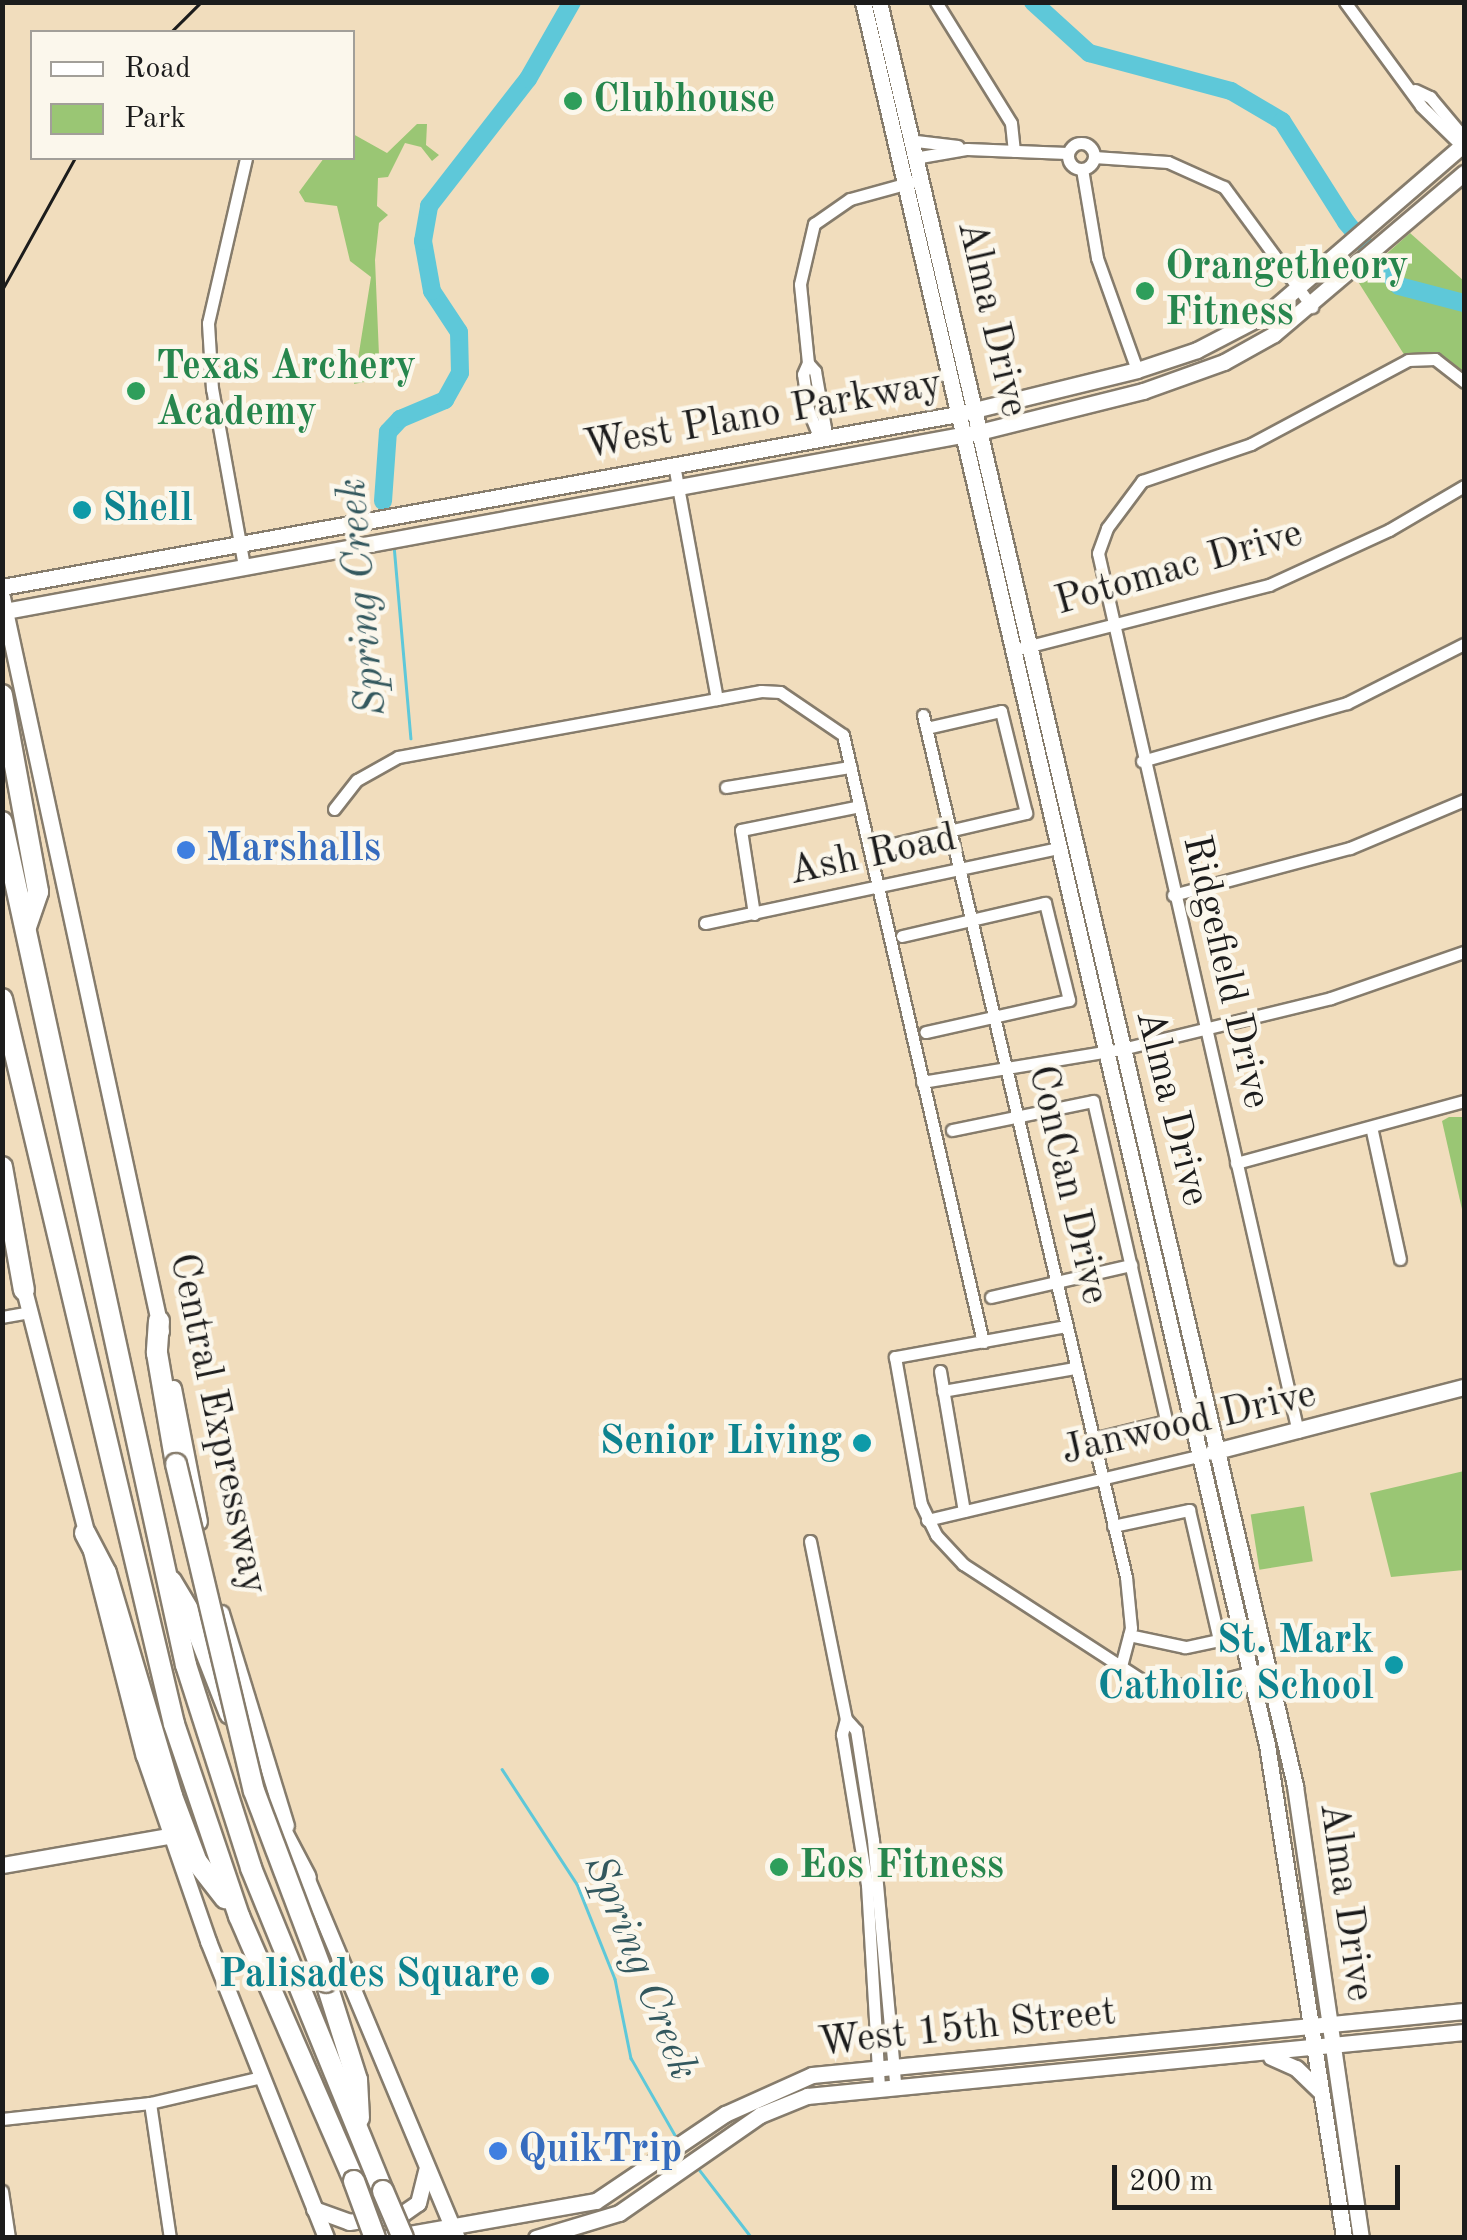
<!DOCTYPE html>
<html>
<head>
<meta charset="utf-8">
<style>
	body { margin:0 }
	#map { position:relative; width:1467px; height:2240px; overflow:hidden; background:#f1ddbd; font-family:"Old Standard TT",serif }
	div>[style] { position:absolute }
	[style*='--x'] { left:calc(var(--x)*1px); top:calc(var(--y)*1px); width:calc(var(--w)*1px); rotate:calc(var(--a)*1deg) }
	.green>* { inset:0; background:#9ac674; transform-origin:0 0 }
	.stream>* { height:2.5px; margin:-1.25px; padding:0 1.25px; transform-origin:1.25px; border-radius:1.25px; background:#5ec8d9 }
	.river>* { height:18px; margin:-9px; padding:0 9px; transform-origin:9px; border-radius:9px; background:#5ec8d9 }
	.roads { filter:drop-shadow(2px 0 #867c6c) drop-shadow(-2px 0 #867c6c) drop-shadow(0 2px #867c6c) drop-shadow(0 -2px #867c6c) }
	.street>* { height:11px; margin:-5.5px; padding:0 5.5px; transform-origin:5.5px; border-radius:5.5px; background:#fff }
	.street>.ring { margin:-5.5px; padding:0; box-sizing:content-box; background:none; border:11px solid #fff; border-radius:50% }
	.secondary>* { height:15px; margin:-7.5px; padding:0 7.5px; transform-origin:7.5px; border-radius:7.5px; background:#fff }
	.primary>* { height:18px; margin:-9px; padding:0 9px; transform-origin:9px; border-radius:9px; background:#fff }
	.highway>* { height:20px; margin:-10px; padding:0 10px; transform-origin:10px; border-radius:10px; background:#fff }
	.rail>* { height:2.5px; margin:-1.25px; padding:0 1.25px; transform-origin:1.25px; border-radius:1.25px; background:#1c1c1c }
	.bridges { filter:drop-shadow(2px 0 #867c6c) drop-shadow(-2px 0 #867c6c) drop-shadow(0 2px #867c6c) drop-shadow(0 -2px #867c6c) }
	.highway-bridge>* { height:20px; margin:-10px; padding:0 10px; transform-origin:10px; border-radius:10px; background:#fff }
	.dots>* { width:28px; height:28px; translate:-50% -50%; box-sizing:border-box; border:5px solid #fbf7ec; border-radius:50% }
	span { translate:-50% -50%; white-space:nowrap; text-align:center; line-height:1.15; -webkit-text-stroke:9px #fbf7ec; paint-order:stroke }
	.leisure-label { font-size:40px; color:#27864d; font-weight:700 }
	.left { translate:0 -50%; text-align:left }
	.street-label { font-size:40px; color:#1c1c1c }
	.culture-label { font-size:40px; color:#0d838f; font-weight:700 }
	.right { translate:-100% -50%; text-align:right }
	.shop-label { font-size:40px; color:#366cbe; font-weight:700 }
	.water-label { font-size:42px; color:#33585e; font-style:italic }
	.frame { position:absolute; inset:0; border:5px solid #1c1c1c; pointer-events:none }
	.legend { position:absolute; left:30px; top:30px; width:325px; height:130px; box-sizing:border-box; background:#fbf7ec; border:2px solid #a29f99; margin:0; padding:12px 18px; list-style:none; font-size:30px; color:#1c1c1c }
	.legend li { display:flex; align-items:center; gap:20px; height:50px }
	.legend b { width:50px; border:2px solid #a29f99 }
	.scale { position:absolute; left:1112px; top:2165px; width:288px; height:45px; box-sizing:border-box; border:5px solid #1c1c1c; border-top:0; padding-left:12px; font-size:30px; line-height:35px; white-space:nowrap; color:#1c1c1c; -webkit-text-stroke:8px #fbf7ec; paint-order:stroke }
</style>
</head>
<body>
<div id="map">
	<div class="green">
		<i style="clip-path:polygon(417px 124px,427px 124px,426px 145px,439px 155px,432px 161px,421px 147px,405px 143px,388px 177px,378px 178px,377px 206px,388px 215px,379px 223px,375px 260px,380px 379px,354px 384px,371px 277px,350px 261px,337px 206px,305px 202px,299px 192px,324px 158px,352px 158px,353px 134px,387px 153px)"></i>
		<i style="clip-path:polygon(1410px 233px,1464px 281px,1464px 379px,1433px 352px,1405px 356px,1357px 280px)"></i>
		<i style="clip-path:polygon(1449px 1117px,1464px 1117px,1464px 1218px,1442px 1121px)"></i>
		<i style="clip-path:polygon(1464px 1471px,1464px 1570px,1391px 1577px,1370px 1493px)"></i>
		<i style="left:1304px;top:1506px;width:56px;height:54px;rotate:81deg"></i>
	</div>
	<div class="stream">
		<i style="--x:383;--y:501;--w:12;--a:76"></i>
		<i style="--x:394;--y:545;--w:194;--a:85"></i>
		<i style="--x:502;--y:1769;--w:137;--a:56.9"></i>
		<i style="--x:577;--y:1884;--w:102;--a:68.2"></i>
		<i style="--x:615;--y:1979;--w:81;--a:78.6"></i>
		<i style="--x:631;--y:2058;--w:91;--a:60.3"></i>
		<i style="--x:698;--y:2168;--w:88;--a:52.4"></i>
	</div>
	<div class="river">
		<i style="--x:1033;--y:2;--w:76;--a:42.3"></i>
		<i style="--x:1089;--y:53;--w:147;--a:15"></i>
		<i style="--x:1231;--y:91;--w:59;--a:30.5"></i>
		<i style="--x:1282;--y:121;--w:120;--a:57.6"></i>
		<i style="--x:1346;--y:222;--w:83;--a:50.4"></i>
		<i style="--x:1399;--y:286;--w:67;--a:14.7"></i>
		<i style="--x:383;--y:501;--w:69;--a:-85.9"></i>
		<i style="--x:388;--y:432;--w:18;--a:-47"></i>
		<i style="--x:400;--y:419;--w:49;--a:-22.9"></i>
		<i style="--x:445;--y:400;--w:31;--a:-61"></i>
		<i style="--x:460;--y:373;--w:41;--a:-91.4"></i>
		<i style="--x:459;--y:332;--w:49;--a:-123.4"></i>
		<i style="--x:432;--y:291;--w:51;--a:-100.2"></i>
		<i style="--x:423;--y:241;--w:36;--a:-80"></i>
		<i style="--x:429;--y:206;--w:161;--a:-52.1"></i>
		<i style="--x:528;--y:79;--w:89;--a:-60.3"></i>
	</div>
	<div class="roads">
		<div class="street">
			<i style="--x:936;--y:2;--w:142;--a:58.2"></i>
			<i style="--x:1011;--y:123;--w:28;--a:84"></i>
			<i style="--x:1345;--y:2;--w:129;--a:53.8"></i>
			<i style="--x:1421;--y:106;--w:57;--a:44.3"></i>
			<i style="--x:1415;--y:90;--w:17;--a:25"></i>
			<i style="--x:1430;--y:97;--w:48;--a:50"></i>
			<i style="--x:1461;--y:134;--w:12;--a:85"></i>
			<i style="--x:916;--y:141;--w:42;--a:6.8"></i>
			<i class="ring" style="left:1068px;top:143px;width:15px;height:15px"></i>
			<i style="--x:920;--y:157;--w:48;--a:-9.7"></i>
			<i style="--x:967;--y:149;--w:100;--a:2.3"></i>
			<i style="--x:1094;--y:157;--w:74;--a:3.9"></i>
			<i style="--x:1168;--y:162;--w:61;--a:24.1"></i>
			<i style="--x:1224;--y:187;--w:149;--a:53.7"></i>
			<i style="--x:1082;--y:169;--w:90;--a:80.4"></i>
			<i style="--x:1097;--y:258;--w:119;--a:70.3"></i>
			<i style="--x:808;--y:363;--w:79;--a:-95.8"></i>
			<i style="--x:800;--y:284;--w:62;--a:-76.9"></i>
			<i style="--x:814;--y:224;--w:44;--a:-34.8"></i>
			<i style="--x:850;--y:199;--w:64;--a:-15.3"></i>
			<i style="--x:808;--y:363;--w:11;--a:49"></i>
			<i style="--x:815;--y:371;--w:58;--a:80"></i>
			<i style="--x:825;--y:428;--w:12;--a:114"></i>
			<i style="--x:820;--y:439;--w:32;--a:-112"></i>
			<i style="--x:808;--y:409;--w:35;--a:-98"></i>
			<i style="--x:803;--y:374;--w:12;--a:-66"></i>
			<i style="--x:674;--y:465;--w:238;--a:79.6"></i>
			<i style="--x:244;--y:566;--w:180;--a:-100.2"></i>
			<i style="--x:212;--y:389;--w:66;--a:-93.5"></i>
			<i style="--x:208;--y:323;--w:169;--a:-77"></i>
			<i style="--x:1014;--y:650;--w:263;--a:-14.3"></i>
			<i style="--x:1269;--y:585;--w:132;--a:-24.6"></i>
			<i style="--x:1389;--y:530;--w:87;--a:-30.4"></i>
			<i style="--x:923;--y:715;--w:886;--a:76.75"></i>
			<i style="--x:1126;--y:1577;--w:51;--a:84.4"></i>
			<i style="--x:1131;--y:1628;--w:43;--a:104.7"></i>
			<i style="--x:1142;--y:761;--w:213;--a:-15.8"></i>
			<i style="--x:1347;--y:703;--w:131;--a:-26.8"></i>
			<i style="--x:726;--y:787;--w:126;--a:-9.2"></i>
			<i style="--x:334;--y:809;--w:37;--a:-52"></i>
			<i style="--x:357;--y:780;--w:47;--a:-29.3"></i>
			<i style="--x:398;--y:757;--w:369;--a:-10.3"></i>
			<i style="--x:761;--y:691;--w:19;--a:3"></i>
			<i style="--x:780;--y:692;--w:76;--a:34.3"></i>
			<i style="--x:843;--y:735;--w:623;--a:77.01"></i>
			<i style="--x:884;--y:846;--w:146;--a:-13.1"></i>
			<i style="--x:1026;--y:813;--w:105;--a:-103.8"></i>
			<i style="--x:1001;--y:711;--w:77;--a:167.2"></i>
			<i style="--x:1173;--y:895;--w:183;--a:-14.9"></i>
			<i style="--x:1350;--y:848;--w:124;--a:-22.8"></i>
			<i style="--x:754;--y:914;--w:85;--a:-98.8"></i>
			<i style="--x:741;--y:830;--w:121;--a:-11.4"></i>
			<i style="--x:705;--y:923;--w:357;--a:-12"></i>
			<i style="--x:902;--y:936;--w:147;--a:-13"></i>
			<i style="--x:1045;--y:903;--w:100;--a:76.1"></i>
			<i style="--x:1069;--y:1000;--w:147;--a:167.4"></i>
			<i style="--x:922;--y:1082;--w:203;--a:-9.4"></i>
			<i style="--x:1122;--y:1049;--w:215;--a:-13.7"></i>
			<i style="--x:1331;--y:998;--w:141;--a:-19.1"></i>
			<i style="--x:952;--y:1130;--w:144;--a:-11.6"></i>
			<i style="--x:1093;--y:1101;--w:328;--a:77.1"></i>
			<i style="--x:1166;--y:1421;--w:76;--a:166.3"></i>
			<i style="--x:1372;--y:1131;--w:131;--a:77.7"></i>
			<i style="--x:1236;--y:1163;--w:236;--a:-15.2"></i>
			<i style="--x:991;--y:1297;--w:144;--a:-12.9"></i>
			<i style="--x:2;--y:1317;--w:28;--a:-10"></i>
			<i style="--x:1066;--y:1326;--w:174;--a:169.7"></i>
			<i style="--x:895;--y:1357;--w:149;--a:80"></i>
			<i style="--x:921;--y:1504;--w:34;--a:64"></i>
			<i style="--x:936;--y:1535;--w:40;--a:47"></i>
			<i style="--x:963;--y:1564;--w:217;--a:33"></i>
			<i style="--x:1145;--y:1682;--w:52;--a:4.4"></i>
			<i style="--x:1197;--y:1686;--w:73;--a:-14.2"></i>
			<i style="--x:940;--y:1371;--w:142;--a:80.3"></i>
			<i style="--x:943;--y:1391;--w:134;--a:-9.9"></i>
			<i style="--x:1298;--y:1432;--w:901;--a:-102.82"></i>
			<i style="--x:1098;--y:553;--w:27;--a:-70"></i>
			<i style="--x:1107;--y:528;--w:59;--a:-53.3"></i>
			<i style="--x:1142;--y:481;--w:115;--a:-18.7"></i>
			<i style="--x:1251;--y:444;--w:178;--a:-28.1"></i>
			<i style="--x:1408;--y:360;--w:27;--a:-2"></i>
			<i style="--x:1435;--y:359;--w:37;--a:38"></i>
			<i style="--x:927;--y:1520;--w:278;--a:-13.3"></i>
			<i style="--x:1113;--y:1526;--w:78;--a:-11.9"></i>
			<i style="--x:1189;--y:1510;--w:133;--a:77"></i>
			<i style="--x:1219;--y:1640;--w:35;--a:168"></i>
			<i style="--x:1185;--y:1647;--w:57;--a:-167.9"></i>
			<i style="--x:810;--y:1541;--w:182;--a:78.6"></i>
			<i style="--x:846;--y:1719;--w:15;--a:48"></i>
			<i style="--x:856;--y:1730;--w:111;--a:81.2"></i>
			<i style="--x:873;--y:1840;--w:244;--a:84.8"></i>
			<i style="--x:846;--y:1719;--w:16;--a:105"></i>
			<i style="--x:842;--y:1734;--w:153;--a:80.6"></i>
			<i style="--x:867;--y:1885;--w:200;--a:86.6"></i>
			<i style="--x:150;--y:2103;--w:136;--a:81.6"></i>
			<i style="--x:2;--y:2119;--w:149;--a:-6.2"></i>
			<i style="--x:150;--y:2103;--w:115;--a:-13.1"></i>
			<i style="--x:2;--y:2191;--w:48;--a:81.5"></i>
		</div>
		<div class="secondary">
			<i style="--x:863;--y:2;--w:1789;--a:76.95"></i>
			<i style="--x:1267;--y:1745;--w:499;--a:81.1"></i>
			<i style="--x:879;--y:2;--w:1832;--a:76.87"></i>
			<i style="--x:1295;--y:1786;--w:457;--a:81.7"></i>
			<i style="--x:2;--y:587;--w:972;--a:-10.26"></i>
			<i style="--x:958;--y:414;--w:184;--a:-13.8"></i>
			<i style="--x:1137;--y:370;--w:63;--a:-18.4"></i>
			<i style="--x:1197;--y:350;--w:80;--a:-27.5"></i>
			<i style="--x:1268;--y:313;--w:259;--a:-40.8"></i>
			<i style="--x:2;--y:597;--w:751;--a:77.78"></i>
			<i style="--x:5;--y:611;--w:994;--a:-10.43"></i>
			<i style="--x:983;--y:431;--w:165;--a:-14"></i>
			<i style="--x:1143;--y:391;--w:86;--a:-19.7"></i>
			<i style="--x:1224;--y:362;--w:57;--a:-29.2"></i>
			<i style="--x:1274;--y:334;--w:249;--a:-40.3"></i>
			<i style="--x:22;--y:1282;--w:489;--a:75.6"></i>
			<i style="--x:144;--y:1756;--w:196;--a:70.9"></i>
			<i style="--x:208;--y:1941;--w:320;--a:68.3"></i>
			<i style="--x:173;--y:1388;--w:136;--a:79"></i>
			<i style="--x:1212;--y:1452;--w:260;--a:-14.5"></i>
			<i style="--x:221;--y:1613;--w:222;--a:73"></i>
			<i style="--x:2;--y:1865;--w:169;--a:-9.9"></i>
			<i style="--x:303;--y:1870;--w:399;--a:67.3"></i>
			<i style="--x:1271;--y:2057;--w:27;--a:24"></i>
			<i style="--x:1296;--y:2068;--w:35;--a:44"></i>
			<i style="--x:314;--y:2209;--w:37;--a:20"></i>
			<i style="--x:349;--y:2222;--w:54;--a:-8.6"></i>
			<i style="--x:402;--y:2214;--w:19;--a:-35"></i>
			<i style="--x:418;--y:2203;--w:34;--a:-76"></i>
			<i style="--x:386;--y:2238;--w:213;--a:-10"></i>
			<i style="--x:596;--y:2201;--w:156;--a:-34"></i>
			<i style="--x:725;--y:2114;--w:95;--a:-24.1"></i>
			<i style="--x:812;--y:2075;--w:655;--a:-5.61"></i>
			<i style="--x:536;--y:2238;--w:87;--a:-16.8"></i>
			<i style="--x:619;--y:2213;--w:172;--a:-34.8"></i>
			<i style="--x:760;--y:2115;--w:51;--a:-22"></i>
			<i style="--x:807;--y:2096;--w:660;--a:-5.56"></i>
		</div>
		<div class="primary">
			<i style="--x:2;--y:611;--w:3;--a:0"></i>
		</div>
		<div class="highway">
			<i style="--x:2;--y:695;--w:200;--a:79.6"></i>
			<i style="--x:38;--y:892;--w:37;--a:109"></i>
			<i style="--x:2;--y:822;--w:863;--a:77.69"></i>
			<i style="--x:186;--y:1665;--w:213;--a:72.2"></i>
			<i style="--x:251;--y:1868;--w:349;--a:67.8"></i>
			<i style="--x:2;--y:999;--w:745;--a:76.65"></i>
			<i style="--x:174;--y:1724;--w:203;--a:71.3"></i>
			<i style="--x:239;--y:1916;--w:289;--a:66.5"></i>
			<i style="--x:2;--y:1167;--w:125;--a:79.9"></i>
			<i style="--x:159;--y:1321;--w:32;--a:94"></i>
			<i style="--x:157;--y:1353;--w:113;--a:80.3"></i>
			<i style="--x:85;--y:1533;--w:45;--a:62.3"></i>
			<i style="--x:106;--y:1573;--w:233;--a:73.5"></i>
			<i style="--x:172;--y:1796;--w:71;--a:69.3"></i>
			<i style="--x:197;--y:1862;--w:46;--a:52.1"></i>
			<i style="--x:171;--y:1581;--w:39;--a:59"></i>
			<i style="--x:191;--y:1614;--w:107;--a:68.7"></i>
			<i style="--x:268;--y:1806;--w:81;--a:62.2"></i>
			<i style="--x:326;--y:1982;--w:103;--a:72.4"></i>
			<i style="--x:357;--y:2080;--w:38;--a:87"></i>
		</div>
	</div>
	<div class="rail">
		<i style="--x:171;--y:32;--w:42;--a:-45"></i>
		<i style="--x:2;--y:290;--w:151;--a:-61.1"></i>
	</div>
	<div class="bridges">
		<div class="highway-bridge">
			<i style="--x:176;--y:1464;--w:336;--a:76.6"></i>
			<i style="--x:254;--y:1791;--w:204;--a:69.3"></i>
			<i style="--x:354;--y:2181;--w:61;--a:69.8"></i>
			<i style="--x:383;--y:2191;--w:51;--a:66.9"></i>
		</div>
	</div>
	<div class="dots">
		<i style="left:573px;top:101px;background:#2e9e5b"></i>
		<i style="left:1145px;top:291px;background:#2e9e5b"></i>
		<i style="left:136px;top:391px;background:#2e9e5b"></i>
		<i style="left:82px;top:510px;background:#0f9aa8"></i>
		<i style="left:186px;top:850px;background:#3f7fe0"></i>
		<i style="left:862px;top:1443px;background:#0f9aa8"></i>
		<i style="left:1394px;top:1665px;background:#0f9aa8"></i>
		<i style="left:779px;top:1867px;background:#2e9e5b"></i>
		<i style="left:540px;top:1976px;background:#0f9aa8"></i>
		<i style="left:498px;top:2151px;background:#3f7fe0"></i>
	</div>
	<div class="leisure-label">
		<span class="left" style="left:593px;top:101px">Clubhouse</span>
		<span class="left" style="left:1165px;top:291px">Orangetheory<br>Fitness</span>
		<span class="left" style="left:156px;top:391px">Texas Archery<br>Academy</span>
		<span class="left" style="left:799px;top:1867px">Eos Fitness</span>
	</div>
	<div class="street-label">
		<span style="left:991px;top:319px;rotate:77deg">Alma Drive</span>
		<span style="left:763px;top:416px;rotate:-10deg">West Plano Parkway</span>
		<span style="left:1179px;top:569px;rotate:-16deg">Potomac Drive</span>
		<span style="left:873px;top:856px;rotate:-12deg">Ash Road</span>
		<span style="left:1225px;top:972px;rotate:77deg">Ridgefield Drive</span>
		<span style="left:1171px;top:1108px;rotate:76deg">Alma Drive</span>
		<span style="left:1067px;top:1185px;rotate:77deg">ConCan Drive</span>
		<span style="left:217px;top:1424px;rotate:78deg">Central Expressway</span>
		<span style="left:1189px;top:1424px;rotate:-13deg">Janwood Drive</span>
		<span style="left:1345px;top:1902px;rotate:82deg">Alma Drive</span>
		<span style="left:967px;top:2029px;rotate:-6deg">West 15th Street</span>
	</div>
	<div class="culture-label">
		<span class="left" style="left:102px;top:510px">Shell</span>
		<span class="right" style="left:842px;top:1443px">Senior Living</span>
		<span class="right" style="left:1374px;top:1665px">St. Mark<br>Catholic School</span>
		<span class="right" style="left:520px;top:1976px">Palisades Square</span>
	</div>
	<div class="shop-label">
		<span class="left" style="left:206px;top:850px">Marshalls</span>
		<span class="left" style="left:518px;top:2151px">QuikTrip</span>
	</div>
	<div class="water-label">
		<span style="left:363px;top:597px;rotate:-95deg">Spring Creek</span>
		<span style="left:640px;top:1968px;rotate:68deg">Spring Creek</span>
	</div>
	<div class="frame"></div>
	<ul class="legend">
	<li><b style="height:12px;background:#fff"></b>Road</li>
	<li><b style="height:28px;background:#9ac674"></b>Park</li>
	</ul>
	<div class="scale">200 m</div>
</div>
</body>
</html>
